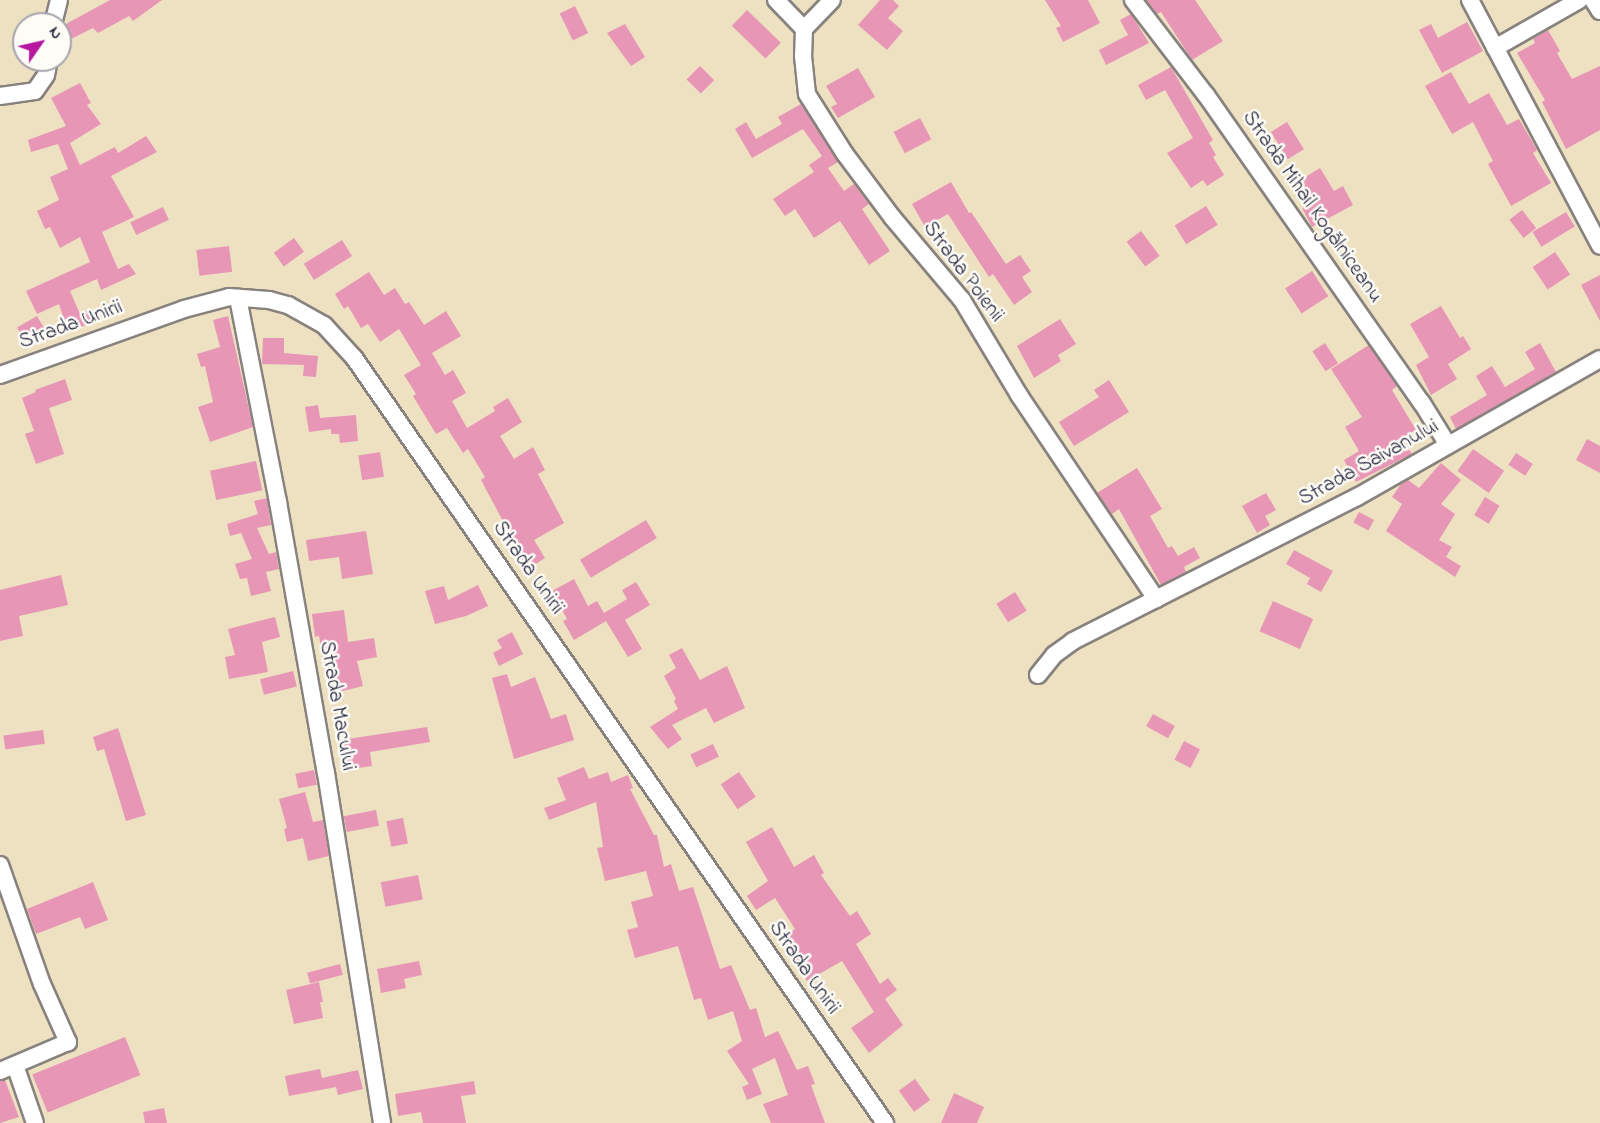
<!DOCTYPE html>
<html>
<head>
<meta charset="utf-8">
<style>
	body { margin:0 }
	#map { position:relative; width:1600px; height:1123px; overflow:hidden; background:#ede1c2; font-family:"Indie Flower",sans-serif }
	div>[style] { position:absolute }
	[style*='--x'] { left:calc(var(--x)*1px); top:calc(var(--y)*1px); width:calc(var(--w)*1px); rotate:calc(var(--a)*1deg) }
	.building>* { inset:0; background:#e896b6; transform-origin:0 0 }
	.roads { filter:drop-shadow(2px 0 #88827e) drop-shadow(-2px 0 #88827e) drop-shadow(0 2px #88827e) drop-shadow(0 -2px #88827e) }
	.street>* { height:16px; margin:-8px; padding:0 8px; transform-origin:8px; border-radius:8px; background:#fff }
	span { translate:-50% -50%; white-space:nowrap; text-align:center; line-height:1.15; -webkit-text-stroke:5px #fdfcf7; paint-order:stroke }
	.street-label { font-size:21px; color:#22223b }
	.north { position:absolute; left:12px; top:12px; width:60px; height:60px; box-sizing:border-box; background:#fdfcf7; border:2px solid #a5a5ac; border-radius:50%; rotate:56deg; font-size:16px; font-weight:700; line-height:24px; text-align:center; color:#22223b }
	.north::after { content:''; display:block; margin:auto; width:21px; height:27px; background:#b5179e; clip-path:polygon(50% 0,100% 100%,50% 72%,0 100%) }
</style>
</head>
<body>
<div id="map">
	<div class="building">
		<i style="clip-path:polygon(110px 0,162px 0,133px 21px,129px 16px,98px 33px,93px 28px,71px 39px,64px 25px)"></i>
		<i style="clip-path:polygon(880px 0,893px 0,899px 6px,888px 18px,903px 31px,887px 50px,858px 25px)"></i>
		<i style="clip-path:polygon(1045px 0,1088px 0,1100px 23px,1063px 42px,1056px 28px,1061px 26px)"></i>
		<i style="clip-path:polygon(1146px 0,1195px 0,1223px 41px,1192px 60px,1161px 12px,1157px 14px)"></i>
		<i style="left:575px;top:6px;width:30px;height:17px;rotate:64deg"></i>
		<i style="left:747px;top:10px;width:47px;height:22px;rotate:44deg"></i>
		<i style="clip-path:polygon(1131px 14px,1149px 43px,1106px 65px,1099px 50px,1128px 35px,1120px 20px)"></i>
		<i style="clip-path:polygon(1467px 22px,1483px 51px,1442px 73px,1419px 30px,1431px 24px,1438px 38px)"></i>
		<i style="clip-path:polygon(625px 24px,645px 57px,631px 66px,607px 33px)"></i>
		<i style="clip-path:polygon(1548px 30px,1560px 51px,1557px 53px,1572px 79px,1600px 66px,1600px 130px,1566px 149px,1542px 102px,1545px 100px,1517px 53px,1535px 43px,1533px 39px)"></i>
		<i style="left:700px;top:66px;width:20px;height:19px;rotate:45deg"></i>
		<i style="clip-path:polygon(1171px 67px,1213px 140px,1209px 143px,1216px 155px,1213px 157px,1224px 175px,1207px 186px,1203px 180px,1191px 188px,1167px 153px,1193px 138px,1165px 90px,1146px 100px,1138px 85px)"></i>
		<i style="clip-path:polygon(858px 68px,875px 97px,838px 118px,831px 107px,837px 104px,826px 86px)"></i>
		<i style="clip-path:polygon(1451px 72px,1469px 104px,1489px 93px,1507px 125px,1519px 119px,1537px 150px,1533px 153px,1551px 183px,1511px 206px,1488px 164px,1493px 161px,1473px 122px,1452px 134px,1425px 86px)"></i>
		<i style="clip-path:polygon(80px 83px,91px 103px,87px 105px,101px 124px,70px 143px,80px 165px,115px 147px,118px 153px,146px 136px,157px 152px,111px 176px,134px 217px,102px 232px,118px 269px,129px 264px,136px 274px,101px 290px,97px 279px,70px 291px,80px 314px,91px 309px,96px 321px,68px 332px,59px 304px,37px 314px,26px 291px,90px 262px,80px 237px,60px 248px,50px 227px,45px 229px,37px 211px,59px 200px,50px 177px,68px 169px,58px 144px,31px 152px,28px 140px,66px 126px,51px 98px)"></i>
		<i style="clip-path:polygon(801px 104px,838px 162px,828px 168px,844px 191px,854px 184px,869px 204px,862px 209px,890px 251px,869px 265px,840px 221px,814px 238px,795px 209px,785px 216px,773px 199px,814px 172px,809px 165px,822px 156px,803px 129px,752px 158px,735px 129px,746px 122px,756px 139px,782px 124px,778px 117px)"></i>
		<i style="left:920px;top:118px;width:24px;height:30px;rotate:62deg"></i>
		<i style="left:1287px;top:122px;width:32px;height:19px;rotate:58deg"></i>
		<i style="clip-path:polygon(1320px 168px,1334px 191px,1343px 186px,1353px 205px,1312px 227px,1302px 208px,1307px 205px,1294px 184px)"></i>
		<i style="clip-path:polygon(951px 182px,969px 213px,971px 212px,1006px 264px,1020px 255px,1031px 271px,1022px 277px,1032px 292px,1014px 305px,993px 274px,989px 277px,948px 214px,925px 227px,912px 204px)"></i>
		<i style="left:1206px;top:206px;width:22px;height:37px;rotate:58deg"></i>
		<i style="left:163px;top:207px;width:14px;height:36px;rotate:65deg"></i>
		<i style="left:1522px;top:210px;width:23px;height:16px;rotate:52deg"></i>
		<i style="left:1566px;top:212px;width:17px;height:39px;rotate:59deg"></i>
		<i style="left:1141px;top:231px;width:31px;height:18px;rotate:53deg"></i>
		<i style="left:294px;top:238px;width:17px;height:25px;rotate:54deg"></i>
		<i style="left:342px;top:240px;width:19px;height:45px;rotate:58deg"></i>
		<i style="left:229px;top:246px;width:26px;height:33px;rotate:83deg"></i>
		<i style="left:1555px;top:252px;width:27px;height:27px;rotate:56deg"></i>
		<i style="left:1312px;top:271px;width:30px;height:32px;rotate:57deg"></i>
		<i style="clip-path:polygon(369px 272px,384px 295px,395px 288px,405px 304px,409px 302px,424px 325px,446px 311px,461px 336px,432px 353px,445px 375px,453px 370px,466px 393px,452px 401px,467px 428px,495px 411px,493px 407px,508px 398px,522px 422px,500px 436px,514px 459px,533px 447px,545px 470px,538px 474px,564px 523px,534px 540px,545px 558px,528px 569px,517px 551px,521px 549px,505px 525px,481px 480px,485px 477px,468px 449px,463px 453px,447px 428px,436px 434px,413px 396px,416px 394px,404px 375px,421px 365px,399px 329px,380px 342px,368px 324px,361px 328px,348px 306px,344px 309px,335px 294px)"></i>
		<i style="clip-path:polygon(1600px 275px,1600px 321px,1581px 285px)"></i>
		<i style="clip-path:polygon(1441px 306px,1460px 338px,1463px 336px,1471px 349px,1448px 364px,1457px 379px,1431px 395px,1416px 365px,1429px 357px,1410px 324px)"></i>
		<i style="left:37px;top:316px;width:14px;height:23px;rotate:60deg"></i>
		<i style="clip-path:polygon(228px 316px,253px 427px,210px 442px,198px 407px,213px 402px,205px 366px,201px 367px,197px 354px,220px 347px,213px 320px)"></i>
		<i style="clip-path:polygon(1060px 319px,1076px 344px,1058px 355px,1061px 361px,1034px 378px,1017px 346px)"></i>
		<i style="clip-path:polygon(263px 338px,284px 338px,284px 353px,318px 356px,316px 377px,303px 376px,304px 365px,262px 364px)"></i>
		<i style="left:1325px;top:343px;width:24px;height:15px;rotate:57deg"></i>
		<i style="clip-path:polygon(1540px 343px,1556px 372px,1456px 429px,1450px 417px,1487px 395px,1476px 376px,1492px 366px,1505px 387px,1535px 369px,1525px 352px)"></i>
		<i style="clip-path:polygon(1369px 345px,1397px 386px,1392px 390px,1416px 430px,1402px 438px,1412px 454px,1356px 482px,1344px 460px,1359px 451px,1345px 427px,1362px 417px,1331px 369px)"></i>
		<i style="clip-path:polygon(65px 379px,72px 400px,49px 408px,64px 454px,36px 464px,25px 434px,34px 431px,22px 398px,36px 392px,35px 390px)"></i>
		<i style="clip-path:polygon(1109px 380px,1129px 412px,1074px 446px,1059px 422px,1099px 397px,1094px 390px)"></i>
		<i style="clip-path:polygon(318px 405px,320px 418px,356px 415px,358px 441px,340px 443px,339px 434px,331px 434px,331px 429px,309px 432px,305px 407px)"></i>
		<i style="clip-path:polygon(1587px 439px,1600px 446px,1600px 473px,1576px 460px)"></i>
		<i style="left:1473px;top:449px;width:38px;height:27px;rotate:35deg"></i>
		<i style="left:380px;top:452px;width:25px;height:22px;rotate:81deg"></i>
		<i style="left:1516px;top:453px;width:20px;height:14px;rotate:33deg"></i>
		<i style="left:256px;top:461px;width:30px;height:47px;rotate:78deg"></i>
		<i style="clip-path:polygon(1441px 463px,1461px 480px,1441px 504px,1455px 514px,1439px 540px,1452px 547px,1446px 557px,1461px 566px,1455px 577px,1386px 531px,1402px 504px,1392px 497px,1401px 484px,1408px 480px,1419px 488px)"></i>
		<i style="clip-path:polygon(1137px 468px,1162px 509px,1150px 516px,1168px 548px,1172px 546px,1178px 556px,1194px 547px,1200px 558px,1184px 567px,1186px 572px,1161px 585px,1119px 509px,1112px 514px,1097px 493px)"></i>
		<i style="clip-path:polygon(1266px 493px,1276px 510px,1265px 516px,1270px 525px,1257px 533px,1242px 506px)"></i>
		<i style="left:1485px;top:497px;width:17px;height:21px;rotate:31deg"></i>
		<i style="clip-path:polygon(267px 498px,271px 525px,257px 528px,269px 554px,276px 552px,279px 569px,266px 572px,271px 591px,251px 596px,247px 578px,240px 579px,235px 564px,252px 559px,241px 533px,230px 536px,227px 524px,258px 514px,254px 501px)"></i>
		<i style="left:1359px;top:512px;width:17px;height:12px;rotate:28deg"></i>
		<i style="left:646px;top:520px;width:21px;height:77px;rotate:59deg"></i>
		<i style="clip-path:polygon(366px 531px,373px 574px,342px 579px,339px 557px,309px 561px,306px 540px)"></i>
		<i style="clip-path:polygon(1294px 550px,1333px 571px,1321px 592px,1307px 584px,1310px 578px,1286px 564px)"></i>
		<i style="clip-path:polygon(61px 575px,68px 605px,19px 616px,23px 636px,0 641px,0 590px)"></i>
		<i style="clip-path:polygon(574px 579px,588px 606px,597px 601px,604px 613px,627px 599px,622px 590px,636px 582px,650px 605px,625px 620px,642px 649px,628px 657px,606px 621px,574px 640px,563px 621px,567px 619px,552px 591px)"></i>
		<i style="clip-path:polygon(478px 585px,488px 606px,466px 616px,435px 624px,425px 591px,444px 586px,448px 600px)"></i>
		<i style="left:1015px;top:592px;width:22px;height:22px;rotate:58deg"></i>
		<i style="left:1273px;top:601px;width:44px;height:33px;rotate:24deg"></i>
		<i style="clip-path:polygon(344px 610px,348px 642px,374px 638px,377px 657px,357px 661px,363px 686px,339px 692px,333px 665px,324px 666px,319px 636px,315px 637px,312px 614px)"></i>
		<i style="clip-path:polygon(275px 617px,280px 637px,262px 642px,268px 672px,229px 679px,225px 657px,235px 655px,228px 629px)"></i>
		<i style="clip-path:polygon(512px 632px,523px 654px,499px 666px,493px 653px,502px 648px,497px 640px)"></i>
		<i style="clip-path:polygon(682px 648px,700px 680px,727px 666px,745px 708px,714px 723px,706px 708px,672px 725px,682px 739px,668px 749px,650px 727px,678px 709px,674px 701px,676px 699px,664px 676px,676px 668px,669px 655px)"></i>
		<i style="left:293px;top:671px;width:16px;height:34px;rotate:76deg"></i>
		<i style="clip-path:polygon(507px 674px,511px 687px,535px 677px,551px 719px,566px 714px,574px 740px,514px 759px,492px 678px)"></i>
		<i style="left:1153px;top:714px;width:25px;height:14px;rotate:29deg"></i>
		<i style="clip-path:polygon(427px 727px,430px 742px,370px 752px,372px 766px,345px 770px,341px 740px)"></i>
		<i style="clip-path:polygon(118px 728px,146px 815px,126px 821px,104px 749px,97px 751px,93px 737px)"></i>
		<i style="left:43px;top:730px;width:14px;height:40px;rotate:82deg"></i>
		<i style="left:1184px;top:741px;width:18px;height:21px;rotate:27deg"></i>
		<i style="left:713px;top:744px;width:14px;height:25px;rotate:65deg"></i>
		<i style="clip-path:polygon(584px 767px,589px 779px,608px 772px,611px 782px,628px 775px,633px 788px,630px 789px,654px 835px,657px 835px,664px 867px,671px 864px,679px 891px,693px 887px,720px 969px,731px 965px,750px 1010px,756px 1008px,765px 1037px,778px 1031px,797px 1070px,808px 1066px,815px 1084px,811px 1085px,825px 1123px,771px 1123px,763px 1104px,788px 1095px,775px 1058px,752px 1069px,762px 1094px,747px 1100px,742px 1087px,749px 1084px,727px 1051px,742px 1041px,733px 1011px,708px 1020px,701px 998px,694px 1000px,678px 946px,635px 958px,627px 930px,638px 927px,631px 902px,653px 896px,646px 871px,605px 881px,597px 848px,603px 847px,596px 802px,549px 820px,544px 808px,566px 800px,557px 778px)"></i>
		<i style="left:314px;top:770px;width:15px;height:19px;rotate:79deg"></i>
		<i style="left:739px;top:772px;width:30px;height:22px;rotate:56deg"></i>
		<i style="clip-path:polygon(305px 792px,313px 822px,323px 820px,329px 856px,308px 861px,303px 838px,287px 842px,284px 829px,287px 828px,279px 799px)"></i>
		<i style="left:376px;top:810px;width:16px;height:33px;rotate:79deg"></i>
		<i style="left:403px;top:818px;width:26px;height:17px;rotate:79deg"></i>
		<i style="clip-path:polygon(772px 827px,794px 867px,814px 855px,824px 873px,821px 875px,850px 916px,857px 911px,871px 934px,856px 944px,880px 984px,888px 978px,897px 990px,885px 999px,903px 1025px,869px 1053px,851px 1028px,874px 1012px,842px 961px,807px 981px,780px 940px,795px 929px,775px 898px,756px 910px,747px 896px,768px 881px,746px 842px)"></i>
		<i style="left:418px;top:875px;width:25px;height:38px;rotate:79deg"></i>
		<i style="clip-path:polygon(93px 882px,108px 920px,85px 929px,80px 917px,36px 934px,27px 909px)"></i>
		<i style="clip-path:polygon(419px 961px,422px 975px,404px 979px,406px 988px,381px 993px,377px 969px)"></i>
		<i style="left:340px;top:964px;width:11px;height:34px;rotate:75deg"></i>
		<i style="clip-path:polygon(319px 982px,323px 1002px,320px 1002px,323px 1018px,294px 1024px,286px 990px)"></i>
		<i style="left:125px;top:1037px;width:41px;height:100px;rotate:68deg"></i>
		<i style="clip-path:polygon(320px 1069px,322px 1078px,358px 1070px,363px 1089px,338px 1095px,336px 1087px,289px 1096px,285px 1076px)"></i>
		<i style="left:915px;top:1079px;width:26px;height:20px;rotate:54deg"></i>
		<i style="clip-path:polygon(5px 1080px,19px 1117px,0 1123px,0 1081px)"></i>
		<i style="clip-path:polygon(474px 1081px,476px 1094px,461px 1096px,466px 1123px,423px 1123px,421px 1112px,398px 1116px,395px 1094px)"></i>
		<i style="clip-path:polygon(954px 1093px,984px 1107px,977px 1123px,941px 1123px)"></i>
		<i style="clip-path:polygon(164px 1108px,167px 1123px,145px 1123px,143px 1112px)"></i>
	</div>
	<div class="roads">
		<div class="street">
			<i style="--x:776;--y:0;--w:40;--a:46"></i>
			<i style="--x:804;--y:29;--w:27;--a:92"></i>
			<i style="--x:803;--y:56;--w:38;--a:84"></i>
			<i style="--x:807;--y:94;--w:71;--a:57.7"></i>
			<i style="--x:845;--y:154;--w:79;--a:53.3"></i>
			<i style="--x:892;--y:217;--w:109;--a:49.9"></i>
			<i style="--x:962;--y:300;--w:111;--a:59"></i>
			<i style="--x:1019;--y:395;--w:246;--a:56.1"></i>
			<i style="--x:1133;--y:0;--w:120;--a:52.5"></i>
			<i style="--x:1206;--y:95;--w:376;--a:55"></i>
			<i style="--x:1422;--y:403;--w:49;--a:58.2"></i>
			<i style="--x:1470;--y:0;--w:278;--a:62.1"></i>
			<i style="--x:1593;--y:0;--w:13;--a:58"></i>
			<i style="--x:53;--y:24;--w:25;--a:-76"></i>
			<i style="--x:804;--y:29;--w:40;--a:-46"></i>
			<i style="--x:1495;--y:48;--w:97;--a:-29.7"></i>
			<i style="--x:0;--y:96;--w:35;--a:-8"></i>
			<i style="--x:35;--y:91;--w:19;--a:-55"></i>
			<i style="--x:46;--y:75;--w:15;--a:-79"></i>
			<i style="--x:238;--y:298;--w:208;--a:78.9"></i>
			<i style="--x:278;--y:502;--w:275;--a:80"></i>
			<i style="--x:326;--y:773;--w:354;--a:80.9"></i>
			<i style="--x:0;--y:375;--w:195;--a:-19.7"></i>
			<i style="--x:184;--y:309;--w:47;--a:-14.9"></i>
			<i style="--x:229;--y:297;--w:40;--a:4.3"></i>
			<i style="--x:269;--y:300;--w:20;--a:15"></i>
			<i style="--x:288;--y:305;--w:41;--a:29.1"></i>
			<i style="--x:324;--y:325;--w:46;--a:47.6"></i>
			<i style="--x:355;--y:359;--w:930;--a:55.25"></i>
			<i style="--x:1038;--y:675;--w:26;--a:-51"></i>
			<i style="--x:1054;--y:655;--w:24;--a:-36"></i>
			<i style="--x:1073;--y:641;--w:318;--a:-26.9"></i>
			<i style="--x:1357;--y:497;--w:279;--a:-29.6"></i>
			<i style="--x:0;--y:865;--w:126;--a:70.6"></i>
			<i style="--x:42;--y:984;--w:64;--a:65.9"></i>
			<i style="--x:68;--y:1042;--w:74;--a:156.9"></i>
			<i style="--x:15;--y:1065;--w:61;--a:71"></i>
		</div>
	</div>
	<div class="street-label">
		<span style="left:1312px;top:207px;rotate:55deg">Strada Mihail Kogălniceanu</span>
		<span style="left:963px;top:272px;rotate:53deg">Strada Poienii</span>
		<span style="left:71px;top:325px;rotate:-20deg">Strada Unirii</span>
		<span style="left:1369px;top:463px;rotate:-29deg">Strada Saivanului</span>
		<span style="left:528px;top:568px;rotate:55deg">Strada Unirii</span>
		<span style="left:337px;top:706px;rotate:80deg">Strada Macului</span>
		<span style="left:804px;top:968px;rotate:55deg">Strada Unirii</span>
	</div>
	<div class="north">N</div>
</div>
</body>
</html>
